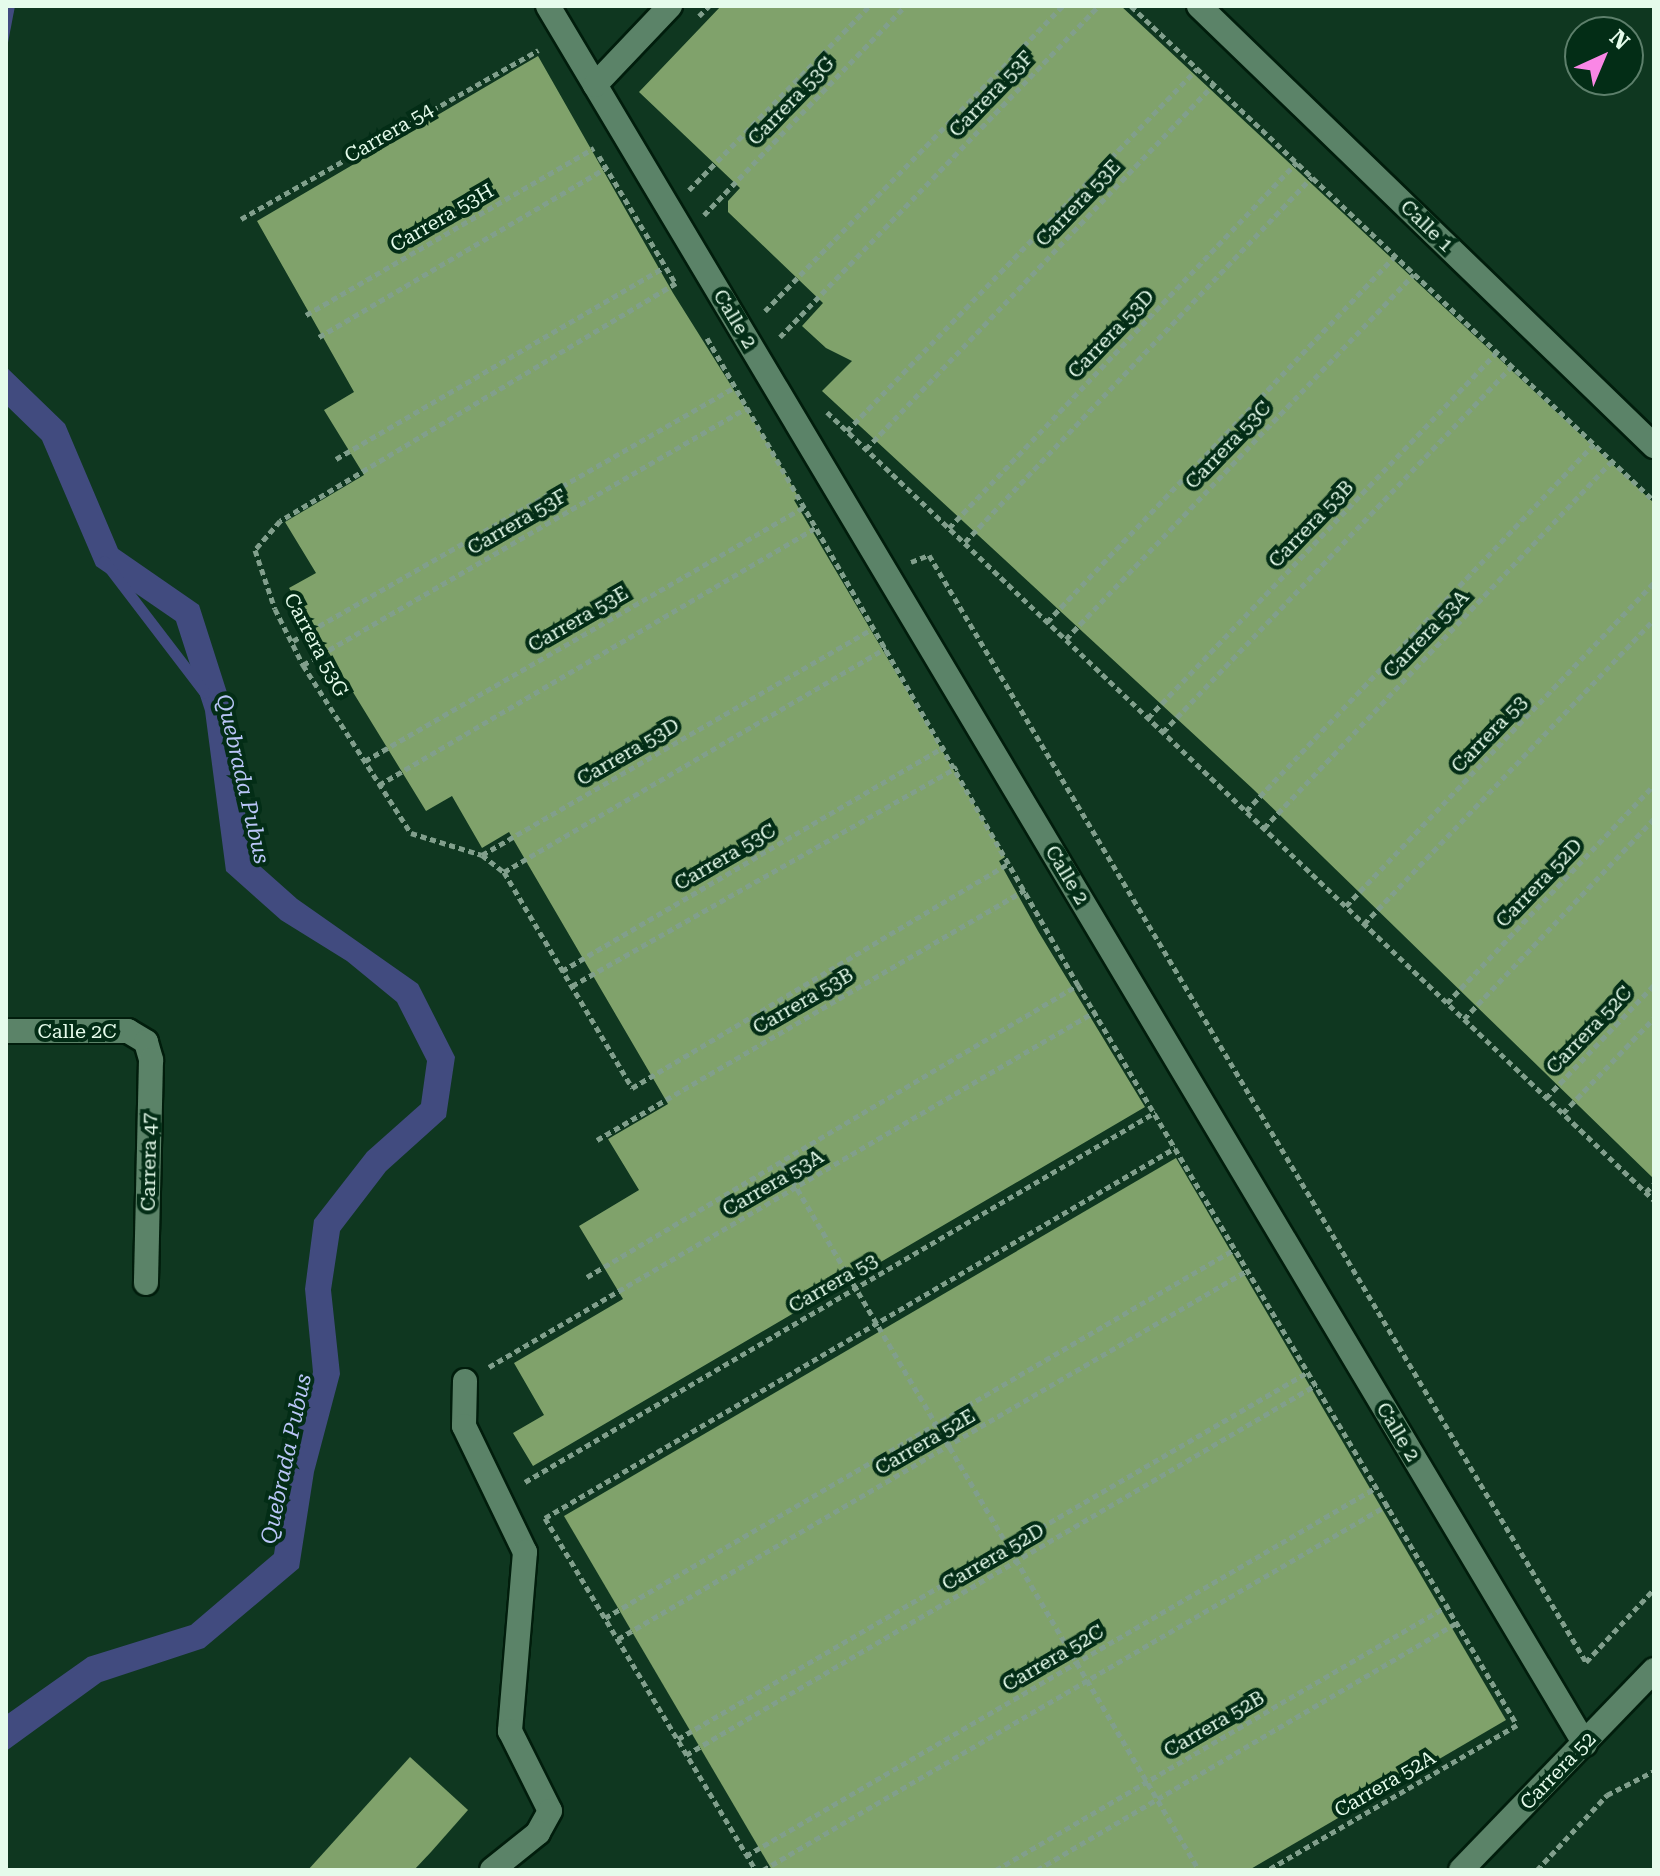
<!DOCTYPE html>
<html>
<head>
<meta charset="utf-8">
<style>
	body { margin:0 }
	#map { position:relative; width:1660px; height:1876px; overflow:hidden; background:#0f3720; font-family:"Roboto Serif",serif }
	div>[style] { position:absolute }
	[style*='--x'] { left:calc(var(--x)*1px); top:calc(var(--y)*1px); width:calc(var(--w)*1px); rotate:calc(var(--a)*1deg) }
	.water>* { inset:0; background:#414b7f }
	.stream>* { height:11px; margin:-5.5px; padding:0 5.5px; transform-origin:5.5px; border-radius:5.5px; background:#414b7f }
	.building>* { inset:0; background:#80a26b }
	.path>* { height:5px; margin-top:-2.5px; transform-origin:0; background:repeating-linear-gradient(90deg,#819f8c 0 6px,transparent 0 10px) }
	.roads { filter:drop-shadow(2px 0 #011d0c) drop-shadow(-2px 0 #011d0c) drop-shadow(0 2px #011d0c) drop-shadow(0 -2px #011d0c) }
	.street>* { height:24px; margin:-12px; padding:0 12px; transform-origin:12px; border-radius:12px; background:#5b8368 }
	span { translate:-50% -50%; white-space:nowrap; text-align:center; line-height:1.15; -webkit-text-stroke:8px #032d16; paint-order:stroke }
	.street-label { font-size:20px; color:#e5fbeb }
	.water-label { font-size:22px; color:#bac6f7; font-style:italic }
	.frame { position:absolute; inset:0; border:8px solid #e5fbeb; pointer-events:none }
	.north { position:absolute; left:1564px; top:16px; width:80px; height:80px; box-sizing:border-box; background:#032d16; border:2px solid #5d7f6b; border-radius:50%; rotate:44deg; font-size:22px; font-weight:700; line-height:32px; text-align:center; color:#e5fbeb }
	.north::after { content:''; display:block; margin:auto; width:28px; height:36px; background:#fa87e6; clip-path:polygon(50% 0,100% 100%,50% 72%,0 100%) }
</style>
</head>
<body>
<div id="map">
	<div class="water">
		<i style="clip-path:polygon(6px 6px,15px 6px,6px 53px)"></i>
		<i style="clip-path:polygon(6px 367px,65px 424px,118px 549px,199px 605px,231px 705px,251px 858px,297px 899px,418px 984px,455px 1057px,446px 1117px,386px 1171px,340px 1231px,331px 1290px,340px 1374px,314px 1472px,299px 1568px,204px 1648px,101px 1682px,6px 1751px,6px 1715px,88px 1657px,191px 1625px,274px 1554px,288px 1466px,313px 1372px,305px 1289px,314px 1220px,367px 1152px,421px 1104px,427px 1061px,397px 1002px,347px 961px,281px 920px,226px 871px,205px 711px,176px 621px,96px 566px,42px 440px,6px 405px)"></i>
	</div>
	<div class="stream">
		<i style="--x:104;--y:561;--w:166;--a:52.6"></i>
	</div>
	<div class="building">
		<i style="clip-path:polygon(721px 6px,1121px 6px,1654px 503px,1654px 1179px,1253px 789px,822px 391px,852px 361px,826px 348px,802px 326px,823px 303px,728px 212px,728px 201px,740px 188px,639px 92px)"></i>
		<i style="clip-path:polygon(538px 56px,673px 293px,769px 446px,799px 498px,794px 500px,1005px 857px,999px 861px,1038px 931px,1145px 1107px,533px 1466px,513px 1433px,544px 1415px,514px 1363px,623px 1299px,579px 1226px,639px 1190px,608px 1139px,668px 1104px,509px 832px,482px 848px,452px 796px,426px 811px,289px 588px,316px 573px,285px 522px,364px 475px,324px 410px,354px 392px,257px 221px)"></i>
		<i style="clip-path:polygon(1176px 1158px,1506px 1720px,1249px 1870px,772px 1870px,564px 1516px)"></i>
		<i style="clip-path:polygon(410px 1757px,468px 1810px,431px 1852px,414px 1870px,308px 1870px)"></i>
	</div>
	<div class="path">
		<i style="--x:1131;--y:6;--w:720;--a:43.42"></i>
		<i style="--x:699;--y:16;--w:14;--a:-45"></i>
		<i style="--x:599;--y:156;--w:149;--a:59"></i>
		<i style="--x:689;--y:190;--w:257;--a:-45.6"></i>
		<i style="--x:704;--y:215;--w:290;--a:-46.1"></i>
		<i style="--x:241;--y:219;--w:342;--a:-29.6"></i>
		<i style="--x:676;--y:283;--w:462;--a:149"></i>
		<i style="--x:280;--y:521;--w:38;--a:131"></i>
		<i style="--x:255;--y:550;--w:62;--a:71.3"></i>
		<i style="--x:275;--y:609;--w:63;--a:63.4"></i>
		<i style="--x:303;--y:665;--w:200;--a:57.3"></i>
		<i style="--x:411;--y:833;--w:74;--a:17.2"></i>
		<i style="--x:482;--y:855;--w:28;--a:38"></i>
		<i style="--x:504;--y:872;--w:251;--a:59.3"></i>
		<i style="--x:632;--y:1088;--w:440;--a:-30.8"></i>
		<i style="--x:765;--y:311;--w:426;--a:-45.7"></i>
		<i style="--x:306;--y:315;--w:333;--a:-30.1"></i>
		<i style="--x:319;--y:337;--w:333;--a:-30.5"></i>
		<i style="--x:780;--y:337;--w:460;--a:-46.1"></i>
		<i style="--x:707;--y:338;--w:746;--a:60.17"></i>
		<i style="--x:1078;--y:985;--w:860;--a:59.32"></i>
		<i style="--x:1517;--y:1725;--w:288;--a:149.8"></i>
		<i style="--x:827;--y:412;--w:1142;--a:43.62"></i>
		<i style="--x:847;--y:431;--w:504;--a:-45.97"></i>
		<i style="--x:866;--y:449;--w:504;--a:-46.37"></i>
		<i style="--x:336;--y:459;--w:379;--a:-30.3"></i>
		<i style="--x:949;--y:528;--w:505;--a:-46.44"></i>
		<i style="--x:965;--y:542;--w:504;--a:-46.45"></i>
		<i style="--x:911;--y:562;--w:19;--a:-21"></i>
		<i style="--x:929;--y:555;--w:1287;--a:59.31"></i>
		<i style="--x:1586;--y:1662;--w:100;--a:-47"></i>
		<i style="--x:1047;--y:622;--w:505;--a:-46.44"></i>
		<i style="--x:1066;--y:639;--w:504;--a:-46.37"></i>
		<i style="--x:293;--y:641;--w:510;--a:-29.88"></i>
		<i style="--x:303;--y:665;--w:514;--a:-30.1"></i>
		<i style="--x:1148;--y:718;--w:506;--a:-46.36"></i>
		<i style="--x:1163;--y:732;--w:506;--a:-46.36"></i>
		<i style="--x:365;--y:761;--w:509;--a:-30.04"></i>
		<i style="--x:379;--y:785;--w:508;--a:-30.5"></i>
		<i style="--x:1246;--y:811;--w:506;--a:-46.52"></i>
		<i style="--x:1264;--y:828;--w:506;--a:-46.52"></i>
		<i style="--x:482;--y:855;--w:452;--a:-30.1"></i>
		<i style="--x:504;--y:872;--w:443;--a:-30.4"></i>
		<i style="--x:1346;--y:906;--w:446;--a:-46.4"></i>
		<i style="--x:1364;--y:924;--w:421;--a:-46.4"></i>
		<i style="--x:562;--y:971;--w:444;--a:-30.4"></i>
		<i style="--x:572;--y:986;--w:443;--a:-29.6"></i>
		<i style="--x:1447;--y:1003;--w:301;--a:-46.5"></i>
		<i style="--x:1464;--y:1019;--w:276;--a:-46.5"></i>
		<i style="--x:1546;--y:1098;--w:156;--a:-46.3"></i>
		<i style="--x:1563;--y:1113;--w:132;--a:-46.2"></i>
		<i style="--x:597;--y:1140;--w:496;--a:-30.3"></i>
		<i style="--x:782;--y:1163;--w:821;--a:59.47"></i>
		<i style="--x:1646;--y:1192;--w:11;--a:-45"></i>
		<i style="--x:587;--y:1277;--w:571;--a:-30.74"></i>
		<i style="--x:489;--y:1367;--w:704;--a:-30.39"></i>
		<i style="--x:525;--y:1482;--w:731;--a:-30.39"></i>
		<i style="--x:545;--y:1518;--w:410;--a:59.1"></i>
		<i style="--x:545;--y:1518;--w:731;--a:-30.43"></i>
		<i style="--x:605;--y:1618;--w:730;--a:-30.36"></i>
		<i style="--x:618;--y:1639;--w:730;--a:-30.36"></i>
		<i style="--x:678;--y:1739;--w:729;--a:-30.22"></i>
		<i style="--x:686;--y:1755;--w:731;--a:-30.43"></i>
		<i style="--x:746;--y:1856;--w:731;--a:-30.32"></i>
		<i style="--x:763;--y:1870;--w:725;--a:-30.31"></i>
		<i style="--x:996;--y:1870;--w:525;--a:-30.33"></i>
		<i style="--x:1037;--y:1870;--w:487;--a:-30.5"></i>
		<i style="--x:1537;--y:1870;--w:103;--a:-47"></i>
		<i style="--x:1607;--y:1795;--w:53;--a:-27.1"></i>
	</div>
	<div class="roads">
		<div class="street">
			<i style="--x:548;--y:6;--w:2024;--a:59.18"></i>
			<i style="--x:1199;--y:6;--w:633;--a:44.04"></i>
			<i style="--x:595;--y:85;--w:109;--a:-46.5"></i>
			<i style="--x:6;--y:1031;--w:122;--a:0"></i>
			<i style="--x:128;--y:1031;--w:21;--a:31"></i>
			<i style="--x:146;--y:1042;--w:19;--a:74"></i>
			<i style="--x:151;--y:1060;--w:223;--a:91.3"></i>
			<i style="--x:465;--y:1381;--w:45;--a:91.3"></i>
			<i style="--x:464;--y:1426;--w:140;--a:64.2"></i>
			<i style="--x:525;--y:1552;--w:180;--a:94.8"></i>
			<i style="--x:510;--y:1731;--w:89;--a:63.4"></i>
			<i style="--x:550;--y:1811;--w:25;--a:119"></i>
			<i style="--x:538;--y:1833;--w:59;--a:141.2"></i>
			<i style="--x:1461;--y:1870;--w:278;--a:-46"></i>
		</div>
	</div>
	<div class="street-label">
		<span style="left:991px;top:94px;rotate:-46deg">Carrera 53F</span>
		<span style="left:791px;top:101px;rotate:-46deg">Carrera 53G</span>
		<span style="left:389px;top:133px;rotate:-30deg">Carrera 54</span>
		<span style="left:1078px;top:203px;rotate:-46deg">Carrera 53E</span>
		<span style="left:442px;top:218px;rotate:-30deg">Carrera 53H</span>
		<span style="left:1427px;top:226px;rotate:44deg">Calle 1</span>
		<span style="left:735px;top:319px;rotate:59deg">Calle 2</span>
		<span style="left:1111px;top:334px;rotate:-46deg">Carrera 53D</span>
		<span style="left:1228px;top:445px;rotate:-46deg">Carrera 53C</span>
		<span style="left:517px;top:522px;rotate:-30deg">Carrera 53F</span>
		<span style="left:1311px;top:524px;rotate:-46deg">Carrera 53B</span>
		<span style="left:578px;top:619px;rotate:-30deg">Carrera 53E</span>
		<span style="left:1426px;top:634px;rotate:-46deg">Carrera 53A</span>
		<span style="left:316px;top:645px;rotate:62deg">Carrera 53G</span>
		<span style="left:1489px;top:734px;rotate:-46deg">Carrera 53</span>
		<span style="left:628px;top:752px;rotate:-30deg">Carrera 53D</span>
		<span style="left:725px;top:857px;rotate:-30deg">Carrera 53C</span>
		<span style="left:1067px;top:875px;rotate:59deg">Calle 2</span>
		<span style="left:1539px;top:883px;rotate:-46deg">Carrera 52D</span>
		<span style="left:803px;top:1001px;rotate:-30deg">Carrera 53B</span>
		<span style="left:1589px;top:1030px;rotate:-46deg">Carrera 52C</span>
		<span style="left:77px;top:1031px">Calle 2C</span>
		<span style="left:149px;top:1162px;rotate:-89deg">Carrera 47</span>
		<span style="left:773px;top:1183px;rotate:-30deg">Carrera 53A</span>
		<span style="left:833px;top:1283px;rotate:-30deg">Carrera 53</span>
		<span style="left:1398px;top:1432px;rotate:59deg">Calle 2</span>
		<span style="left:925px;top:1442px;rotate:-30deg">Carrera 52E</span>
		<span style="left:993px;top:1557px;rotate:-30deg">Carrera 52D</span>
		<span style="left:1053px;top:1658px;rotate:-30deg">Carrera 52C</span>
		<span style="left:1214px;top:1724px;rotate:-30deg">Carrera 52B</span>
		<span style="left:1558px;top:1771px;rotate:-46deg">Carrera 52</span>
		<span style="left:1385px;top:1784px;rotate:-30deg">Carrera 52A</span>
	</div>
	<div class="water-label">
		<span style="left:243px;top:779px;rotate:77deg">Quebrada Pubus</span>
		<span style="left:286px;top:1459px;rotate:-78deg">Quebrada Pubus</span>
	</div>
	<div class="frame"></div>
	<div class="north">N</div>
</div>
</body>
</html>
